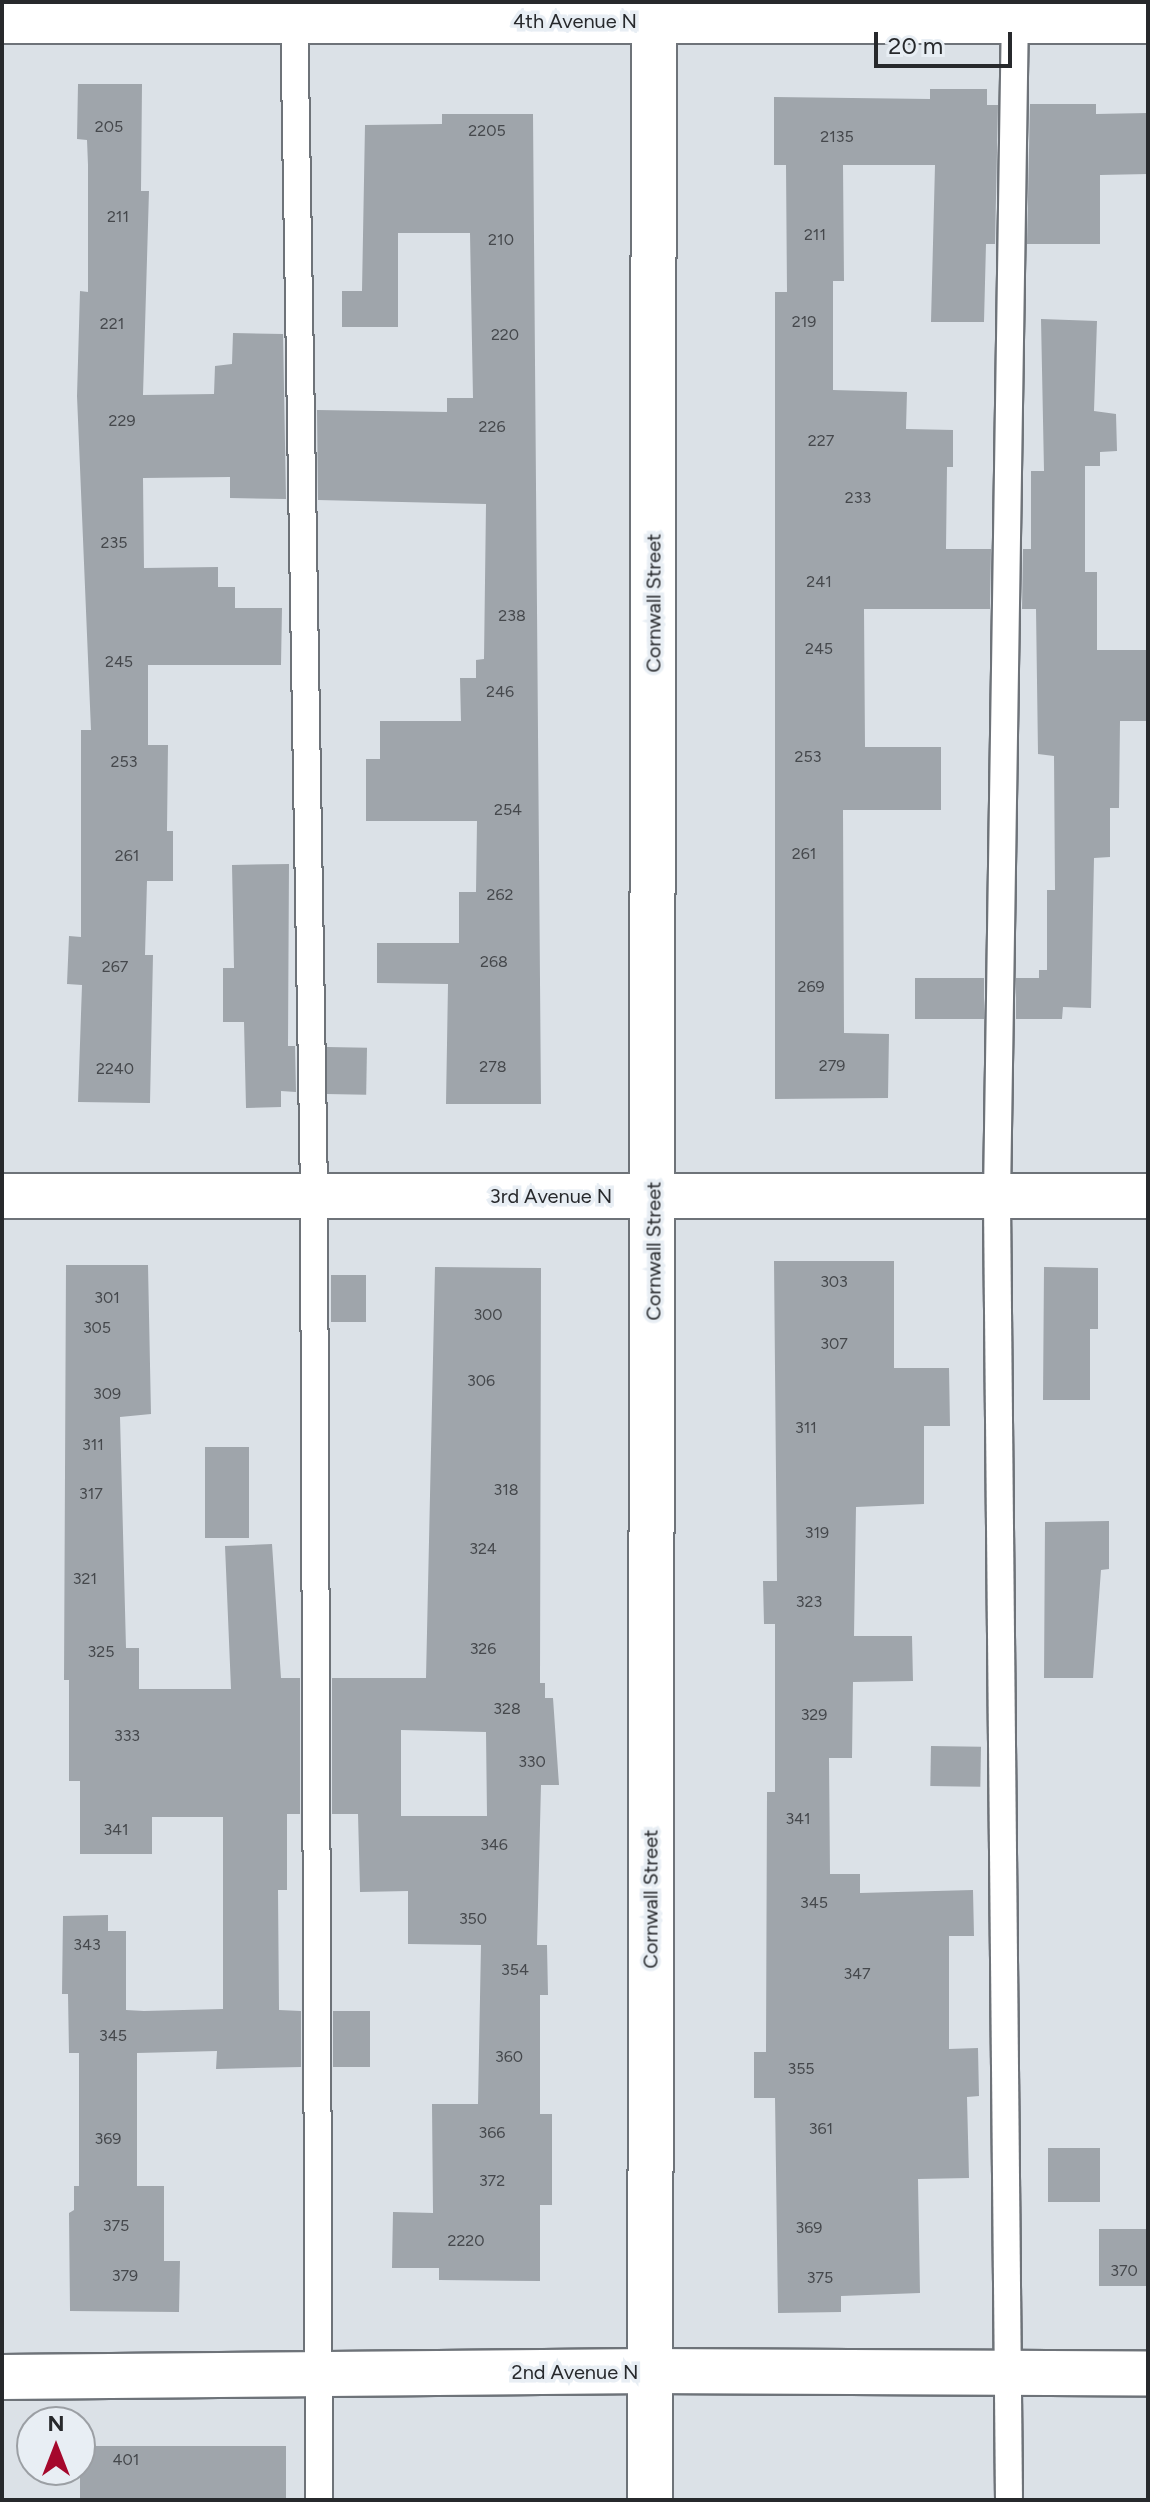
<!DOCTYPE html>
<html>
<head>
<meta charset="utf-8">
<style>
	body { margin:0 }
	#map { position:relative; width:1150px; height:2502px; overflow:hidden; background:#dbe1e7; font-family:Figtree,sans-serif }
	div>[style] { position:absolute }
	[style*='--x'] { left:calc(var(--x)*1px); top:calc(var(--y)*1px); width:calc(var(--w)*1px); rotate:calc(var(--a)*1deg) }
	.building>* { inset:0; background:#9fa5ab; transform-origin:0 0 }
	.roads { filter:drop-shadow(2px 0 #6e7379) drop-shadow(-2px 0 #6e7379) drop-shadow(0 2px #6e7379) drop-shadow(0 -2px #6e7379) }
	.service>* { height:26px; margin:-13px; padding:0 13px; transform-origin:13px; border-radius:13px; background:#fff }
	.minor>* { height:44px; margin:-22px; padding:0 22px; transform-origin:22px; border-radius:22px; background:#fff }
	span { translate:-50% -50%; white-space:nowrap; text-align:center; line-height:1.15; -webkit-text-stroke:7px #e8eef4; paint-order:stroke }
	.number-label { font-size:16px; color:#45484c }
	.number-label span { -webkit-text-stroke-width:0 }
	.street-label { font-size:20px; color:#27292c }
	.frame { position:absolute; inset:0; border:4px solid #27292c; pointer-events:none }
	.north { position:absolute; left:16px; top:2406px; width:80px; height:80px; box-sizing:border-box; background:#e8eef4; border:2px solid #9b9fa4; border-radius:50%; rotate:0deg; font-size:22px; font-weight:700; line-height:32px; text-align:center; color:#27292c }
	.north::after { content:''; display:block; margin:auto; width:28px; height:36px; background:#a5082c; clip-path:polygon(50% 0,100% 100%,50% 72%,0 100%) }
	.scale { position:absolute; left:874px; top:32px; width:138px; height:36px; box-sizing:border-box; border:4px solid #27292c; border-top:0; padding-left:10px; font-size:24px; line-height:28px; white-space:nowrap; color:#27292c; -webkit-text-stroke:6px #e8eef4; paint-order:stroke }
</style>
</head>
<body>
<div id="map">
	<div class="building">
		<i style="clip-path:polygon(78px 84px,142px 84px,141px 191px,149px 191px,143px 395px,214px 394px,215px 366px,232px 364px,233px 333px,283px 334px,286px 499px,230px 498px,230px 477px,143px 478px,144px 568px,218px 567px,218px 587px,235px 587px,235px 608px,282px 608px,281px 665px,148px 665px,148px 745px,168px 745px,167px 831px,173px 831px,173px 881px,147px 881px,145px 955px,153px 955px,150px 1103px,78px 1102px,82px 985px,67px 984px,69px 936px,81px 937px,81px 730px,91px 730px,77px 396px,80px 291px,88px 292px,88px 165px,87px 140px,77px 139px)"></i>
		<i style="clip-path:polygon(930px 89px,987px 89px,987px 105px,998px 105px,995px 244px,986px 244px,984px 322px,931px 322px,935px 165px,843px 165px,844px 281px,833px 281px,833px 390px,907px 392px,906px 429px,953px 430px,953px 467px,947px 467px,946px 549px,991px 549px,990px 609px,864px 609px,865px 747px,941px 747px,941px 810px,843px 810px,844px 1033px,889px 1034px,888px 1098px,775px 1099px,775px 292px,787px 292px,786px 165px,774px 165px,774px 97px,930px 99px)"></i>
		<i style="clip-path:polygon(1030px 104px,1096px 104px,1096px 114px,1148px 113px,1148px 174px,1100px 175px,1100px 244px,1027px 244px)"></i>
		<i style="clip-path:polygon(442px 114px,533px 114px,541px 1104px,446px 1104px,448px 984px,377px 983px,377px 943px,459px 943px,459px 892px,476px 892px,477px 821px,366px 821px,366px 759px,380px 759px,380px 721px,461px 721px,460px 678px,476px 678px,476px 660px,484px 659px,486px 504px,318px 500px,317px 410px,447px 412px,447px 398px,473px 398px,470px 233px,398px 233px,398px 327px,342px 327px,342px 291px,362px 291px,365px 125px,442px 124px)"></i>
		<i style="clip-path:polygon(1041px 319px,1097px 321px,1094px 411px,1116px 414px,1117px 451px,1100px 452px,1100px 466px,1085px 466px,1085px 572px,1097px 572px,1097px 650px,1148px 650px,1148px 721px,1120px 721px,1119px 808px,1110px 808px,1110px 857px,1094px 858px,1091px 1008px,1063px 1007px,1062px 1019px,1016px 1019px,1016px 978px,1039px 978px,1039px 970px,1047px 970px,1047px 890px,1055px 890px,1054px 756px,1038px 754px,1036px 609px,1022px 609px,1023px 549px,1031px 549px,1031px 471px,1044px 471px)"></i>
		<i style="clip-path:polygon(289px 864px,288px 1046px,295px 1046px,296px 1092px,281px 1091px,281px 1107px,246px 1108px,244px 1022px,223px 1022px,223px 968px,234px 968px,232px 865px)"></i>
		<i style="left:915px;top:978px;width:69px;height:41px"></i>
		<i style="left:327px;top:1047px;width:40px;height:47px;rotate:1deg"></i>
		<i style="clip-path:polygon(774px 1261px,894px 1261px,894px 1368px,949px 1368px,950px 1426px,924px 1426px,924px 1504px,856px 1507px,854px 1636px,912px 1636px,913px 1681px,853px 1682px,852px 1758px,829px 1758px,830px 1874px,860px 1874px,860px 1893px,973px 1890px,974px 1936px,949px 1936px,949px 2049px,978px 2048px,979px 2096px,967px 2097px,969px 2178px,918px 2179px,920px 2293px,841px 2296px,841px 2312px,778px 2313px,775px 2098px,754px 2098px,754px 2052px,766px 2052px,767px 1792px,775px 1792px,775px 1624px,764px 1624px,763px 1581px,777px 1581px)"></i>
		<i style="clip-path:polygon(66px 1265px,148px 1265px,151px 1414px,120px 1417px,126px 1648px,139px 1648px,139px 1689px,231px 1689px,225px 1546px,272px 1544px,281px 1678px,300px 1678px,300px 1814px,287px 1814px,287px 1890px,278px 1890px,279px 2010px,301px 2011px,301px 2067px,216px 2069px,217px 2051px,137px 2053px,137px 2186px,164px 2186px,164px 2261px,180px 2261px,179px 2312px,70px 2311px,69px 2213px,74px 2210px,74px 2186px,79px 2186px,79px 2053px,69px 2053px,68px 1994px,62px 1994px,63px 1916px,108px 1915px,108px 1931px,126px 1931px,126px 2010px,144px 2011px,223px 2009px,223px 1817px,152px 1817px,152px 1854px,80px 1854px,80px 1781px,69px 1781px,69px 1680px,64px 1680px)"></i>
		<i style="clip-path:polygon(evenodd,435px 1267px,541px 1268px,540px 1683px,545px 1683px,545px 1698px,553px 1698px,559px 1785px,541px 1785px,537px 1945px,547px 1945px,548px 1995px,540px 1995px,540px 2114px,552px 2114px,552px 2205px,540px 2205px,540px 2281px,439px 2280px,439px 2268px,392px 2268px,393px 2212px,433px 2213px,432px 2104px,478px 2104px,481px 1945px,408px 1944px,408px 1891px,360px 1892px,358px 1814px,332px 1814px,332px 1678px,426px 1678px,435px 1267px,401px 1730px,486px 1732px,487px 1816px,401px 1816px,401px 1730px)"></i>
		<i style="clip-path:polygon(1044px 1267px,1098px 1268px,1098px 1329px,1090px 1329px,1090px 1400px,1043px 1400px)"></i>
		<i style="left:331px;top:1275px;width:35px;height:47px"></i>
		<i style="left:205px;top:1447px;width:44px;height:91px"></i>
		<i style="clip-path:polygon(1109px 1521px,1109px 1569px,1101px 1570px,1093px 1678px,1044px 1678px,1045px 1522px)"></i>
		<i style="left:931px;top:1746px;width:50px;height:40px;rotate:1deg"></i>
		<i style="left:333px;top:2011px;width:37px;height:56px"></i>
		<i style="left:1048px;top:2148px;width:52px;height:54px"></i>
		<i style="left:1099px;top:2229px;width:48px;height:57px"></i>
		<i style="left:80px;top:2446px;width:206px;height:54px"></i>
	</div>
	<div class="roads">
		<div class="service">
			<i style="--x:294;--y:10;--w:1186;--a:89.03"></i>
			<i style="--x:314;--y:1196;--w:1304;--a:89.78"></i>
			<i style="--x:1009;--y:2500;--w:1304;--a:-90.53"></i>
			<i style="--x:997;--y:1196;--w:1188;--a:-89.13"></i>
		</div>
		<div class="minor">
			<i style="--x:2;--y:21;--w:1146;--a:0"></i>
			<i style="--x:2;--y:1196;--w:1146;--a:0"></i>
			<i style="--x:2;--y:2377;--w:647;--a:-0.53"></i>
			<i style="--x:649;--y:2371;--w:499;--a:0.3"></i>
			<i style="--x:650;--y:2500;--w:2498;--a:-89.91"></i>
		</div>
	</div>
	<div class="number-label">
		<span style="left:109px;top:127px">205</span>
		<span style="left:487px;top:131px">2205</span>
		<span style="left:837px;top:137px">2135</span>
		<span style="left:118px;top:217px">211</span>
		<span style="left:815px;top:235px">211</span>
		<span style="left:501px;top:240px">210</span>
		<span style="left:804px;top:322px">219</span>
		<span style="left:112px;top:324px">221</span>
		<span style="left:505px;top:335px">220</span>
		<span style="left:122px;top:421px">229</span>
		<span style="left:492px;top:427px">226</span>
		<span style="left:821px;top:441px">227</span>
		<span style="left:858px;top:498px">233</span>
		<span style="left:114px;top:543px">235</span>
		<span style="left:819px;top:582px">241</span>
		<span style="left:512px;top:616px">238</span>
		<span style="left:819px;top:649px">245</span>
		<span style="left:119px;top:662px">245</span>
		<span style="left:500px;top:692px">246</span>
		<span style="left:808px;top:757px">253</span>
		<span style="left:124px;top:762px">253</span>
		<span style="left:508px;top:810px">254</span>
		<span style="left:804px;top:854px">261</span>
		<span style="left:127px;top:856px">261</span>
		<span style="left:500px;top:895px">262</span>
		<span style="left:494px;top:962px">268</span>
		<span style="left:115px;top:967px">267</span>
		<span style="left:811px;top:987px">269</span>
		<span style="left:832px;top:1066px">279</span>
		<span style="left:493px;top:1067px">278</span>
		<span style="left:115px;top:1069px">2240</span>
		<span style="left:834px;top:1282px">303</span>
		<span style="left:107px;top:1298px">301</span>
		<span style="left:488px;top:1315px">300</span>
		<span style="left:97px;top:1328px">305</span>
		<span style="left:834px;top:1344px">307</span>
		<span style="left:481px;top:1381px">306</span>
		<span style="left:107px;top:1394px">309</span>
		<span style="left:806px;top:1428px">311</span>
		<span style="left:93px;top:1445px">311</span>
		<span style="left:506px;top:1490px">318</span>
		<span style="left:91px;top:1494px">317</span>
		<span style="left:817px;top:1533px">319</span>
		<span style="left:483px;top:1549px">324</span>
		<span style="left:85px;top:1579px">321</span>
		<span style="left:809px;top:1602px">323</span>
		<span style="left:483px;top:1649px">326</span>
		<span style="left:101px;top:1652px">325</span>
		<span style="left:507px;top:1709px">328</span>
		<span style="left:814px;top:1715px">329</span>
		<span style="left:127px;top:1736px">333</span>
		<span style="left:532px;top:1762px">330</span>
		<span style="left:798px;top:1819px">341</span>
		<span style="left:116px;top:1830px">341</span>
		<span style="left:494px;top:1845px">346</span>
		<span style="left:814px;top:1903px">345</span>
		<span style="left:473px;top:1919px">350</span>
		<span style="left:87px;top:1945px">343</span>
		<span style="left:515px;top:1970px">354</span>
		<span style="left:857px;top:1974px">347</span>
		<span style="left:113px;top:2036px">345</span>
		<span style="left:509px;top:2057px">360</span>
		<span style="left:801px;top:2069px">355</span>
		<span style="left:821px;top:2129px">361</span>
		<span style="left:492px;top:2133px">366</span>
		<span style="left:108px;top:2139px">369</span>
		<span style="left:492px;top:2181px">372</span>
		<span style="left:116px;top:2226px">375</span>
		<span style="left:809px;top:2228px">369</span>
		<span style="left:466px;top:2241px">2220</span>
		<span style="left:1124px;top:2271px">370</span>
		<span style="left:125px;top:2276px">379</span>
		<span style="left:820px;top:2278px">375</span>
		<span style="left:126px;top:2460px">401</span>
	</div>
	<div class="street-label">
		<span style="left:575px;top:21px">4th Avenue N</span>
		<span style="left:654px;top:603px;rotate:-90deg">Cornwall Street</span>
		<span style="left:551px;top:1196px">3rd Avenue N</span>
		<span style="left:654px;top:1251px;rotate:-90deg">Cornwall Street</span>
		<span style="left:651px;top:1899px;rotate:-90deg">Cornwall Street</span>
		<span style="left:575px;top:2372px">2nd Avenue N</span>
	</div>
	<div class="frame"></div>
	<div class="north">N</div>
	<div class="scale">20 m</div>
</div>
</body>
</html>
